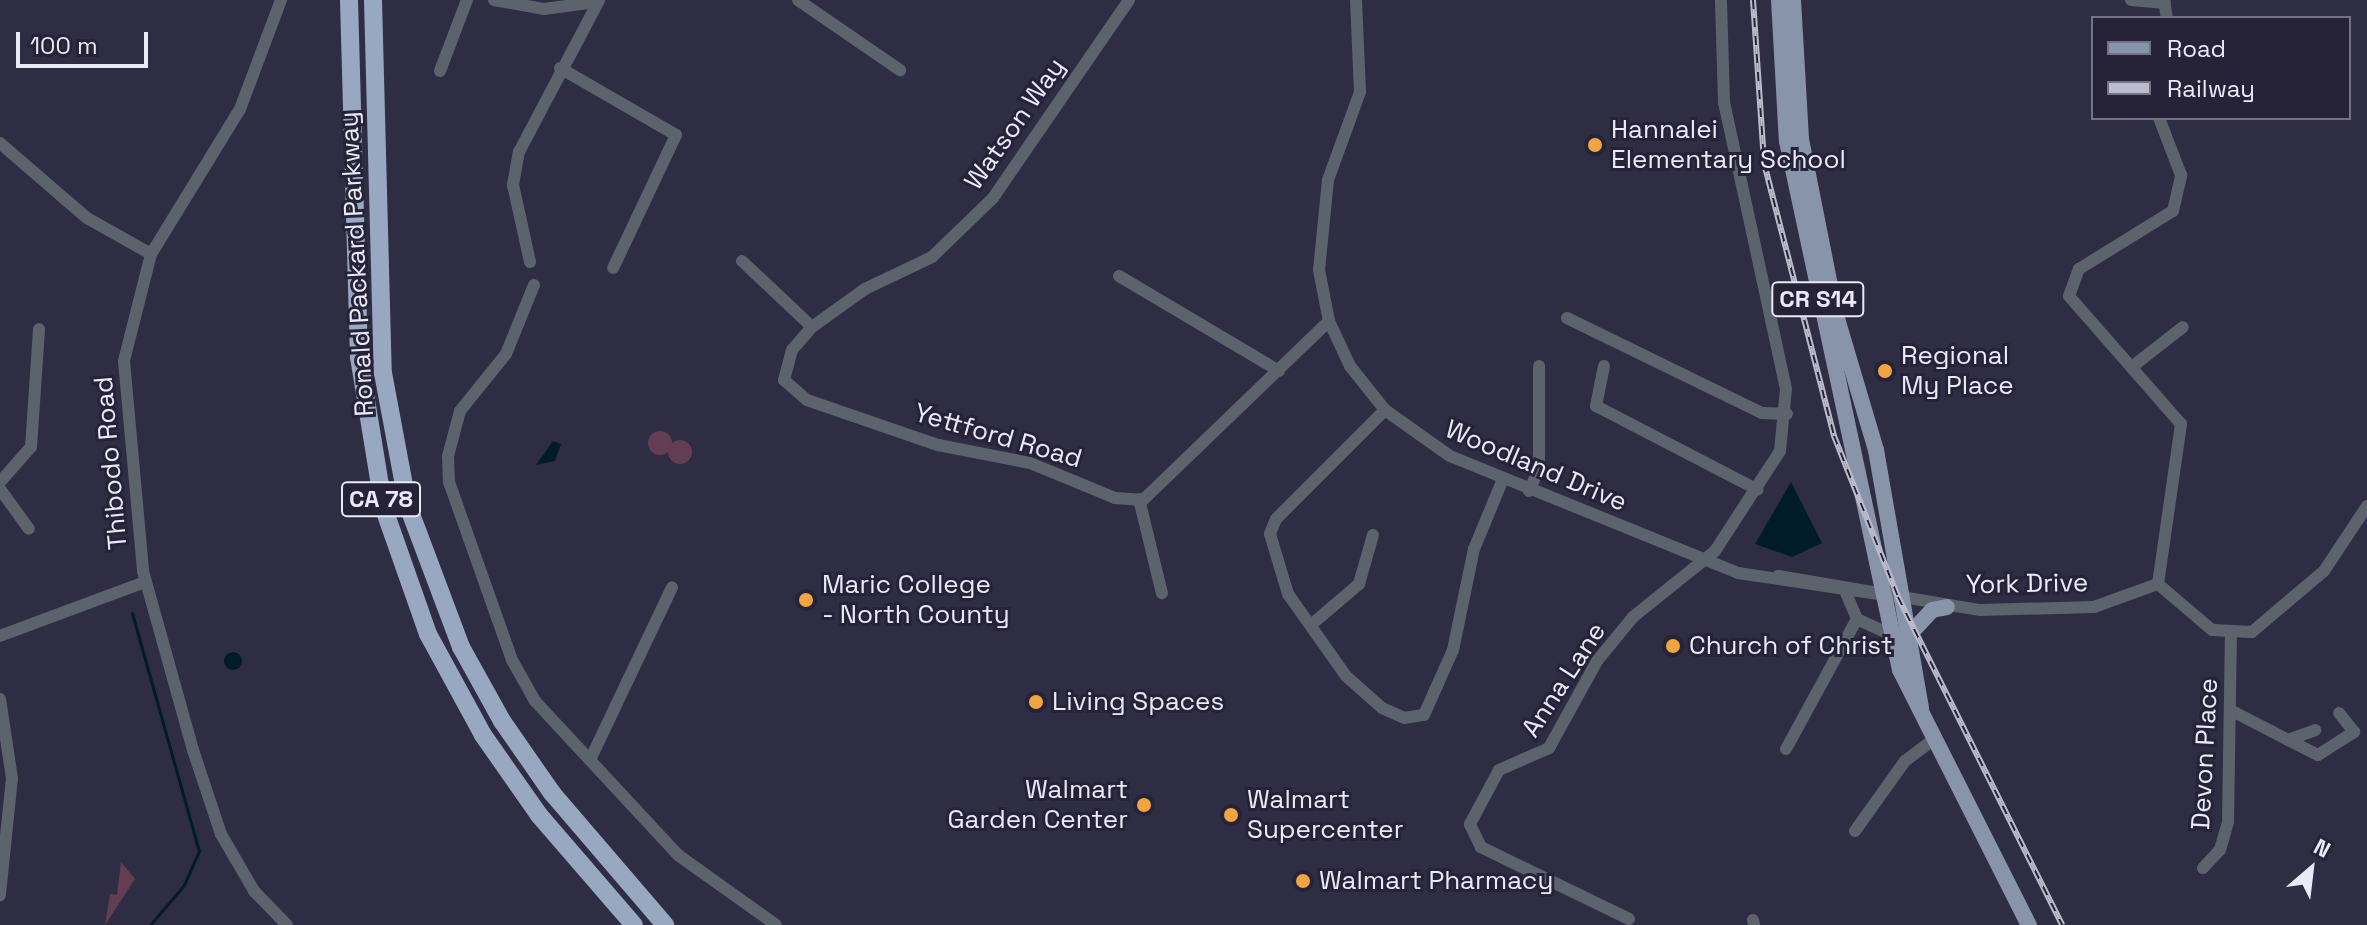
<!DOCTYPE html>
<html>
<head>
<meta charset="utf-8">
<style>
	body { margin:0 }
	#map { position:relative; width:2367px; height:925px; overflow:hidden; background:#2f2d44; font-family:"Space Grotesk",sans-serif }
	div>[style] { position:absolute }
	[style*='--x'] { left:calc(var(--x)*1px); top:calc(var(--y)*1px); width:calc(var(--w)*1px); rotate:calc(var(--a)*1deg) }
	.green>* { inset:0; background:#633d52 }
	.round { border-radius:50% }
	.water>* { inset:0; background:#001c2b }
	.stream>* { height:3px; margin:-1.5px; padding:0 1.5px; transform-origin:1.5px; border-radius:1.5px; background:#001c2b }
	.minor>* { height:12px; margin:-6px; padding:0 6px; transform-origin:6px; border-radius:6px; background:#5d636d }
	.major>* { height:16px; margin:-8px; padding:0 8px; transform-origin:8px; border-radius:8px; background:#8894a9 }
	.highway>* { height:18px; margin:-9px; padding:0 9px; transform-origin:9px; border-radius:9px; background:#98a8c1 }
	.rail>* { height:6px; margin-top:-3px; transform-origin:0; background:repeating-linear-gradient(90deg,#262339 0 9px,#bdbccd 0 18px); box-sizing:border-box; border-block:2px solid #bdbccd }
	.dots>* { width:22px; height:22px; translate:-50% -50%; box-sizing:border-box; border:4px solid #262339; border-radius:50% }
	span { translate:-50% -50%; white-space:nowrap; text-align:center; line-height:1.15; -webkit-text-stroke:6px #262339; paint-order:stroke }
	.shield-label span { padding:2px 6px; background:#262339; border:2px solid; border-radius:6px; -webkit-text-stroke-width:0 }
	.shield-label { font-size:24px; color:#eae9f8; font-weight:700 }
	.street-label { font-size:26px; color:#eae9f8 }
	.poi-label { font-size:26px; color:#eae9f8 }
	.left { translate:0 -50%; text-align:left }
	.right { translate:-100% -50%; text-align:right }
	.legend { position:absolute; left:2091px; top:16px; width:260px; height:104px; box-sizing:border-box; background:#262339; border:2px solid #747285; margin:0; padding:10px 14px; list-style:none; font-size:24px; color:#eae9f8 }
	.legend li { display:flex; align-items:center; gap:16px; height:40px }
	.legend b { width:40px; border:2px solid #747285 }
	.north { position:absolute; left:2271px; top:829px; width:80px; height:80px; -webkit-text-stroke:6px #262339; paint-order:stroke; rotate:28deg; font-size:22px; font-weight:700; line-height:32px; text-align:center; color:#eae9f8 }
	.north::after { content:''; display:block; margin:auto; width:28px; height:36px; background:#eae9f8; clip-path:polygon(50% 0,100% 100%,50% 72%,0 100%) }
	.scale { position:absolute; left:16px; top:32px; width:132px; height:36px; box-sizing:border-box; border:4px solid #eae9f8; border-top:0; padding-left:10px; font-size:24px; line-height:28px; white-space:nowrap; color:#eae9f8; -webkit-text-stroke:6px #262339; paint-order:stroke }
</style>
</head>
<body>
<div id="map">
	<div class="green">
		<i class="round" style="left:648px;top:431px;width:24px;height:24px"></i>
		<i class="round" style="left:668px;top:440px;width:24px;height:24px"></i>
		<i style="clip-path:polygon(121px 862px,135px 879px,105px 925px,110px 894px,117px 895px)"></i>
	</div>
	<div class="water">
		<i style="clip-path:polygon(553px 441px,561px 444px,555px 461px,536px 465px)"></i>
		<i style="clip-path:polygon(1791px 482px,1822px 543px,1792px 557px,1755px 544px)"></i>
		<i class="round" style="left:224px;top:652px;width:18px;height:18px"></i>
	</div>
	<div class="stream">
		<i style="--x:132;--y:613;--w:247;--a:74.3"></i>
		<i style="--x:199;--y:851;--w:37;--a:114"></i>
		<i style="--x:184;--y:885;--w:52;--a:130.4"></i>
	</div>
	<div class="minor">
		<i style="--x:281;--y:0;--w:116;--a:110.6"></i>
		<i style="--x:240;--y:109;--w:170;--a:121.5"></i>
		<i style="--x:151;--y:254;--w:110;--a:104.2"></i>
		<i style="--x:124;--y:361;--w:211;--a:84.8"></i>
		<i style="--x:143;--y:571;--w:186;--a:74.4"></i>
		<i style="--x:193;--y:750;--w:89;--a:71.6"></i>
		<i style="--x:221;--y:834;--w:66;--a:59.9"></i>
		<i style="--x:254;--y:891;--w:47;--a:45.9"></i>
		<i style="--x:494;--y:0;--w:51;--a:10.2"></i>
		<i style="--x:544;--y:9;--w:52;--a:-7.7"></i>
		<i style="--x:798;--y:0;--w:124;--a:34.5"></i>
		<i style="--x:1129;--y:0;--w:240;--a:124.5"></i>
		<i style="--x:993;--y:198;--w:85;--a:136"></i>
		<i style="--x:932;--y:257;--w:74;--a:154.5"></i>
		<i style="--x:865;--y:289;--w:65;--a:144.4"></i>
		<i style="--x:812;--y:327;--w:30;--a:131"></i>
		<i style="--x:792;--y:350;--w:31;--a:105"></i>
		<i style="--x:784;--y:380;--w:30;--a:41"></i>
		<i style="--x:807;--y:400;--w:139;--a:19"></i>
		<i style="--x:938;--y:445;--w:94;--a:11.1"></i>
		<i style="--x:1030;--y:463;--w:92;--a:22.4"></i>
		<i style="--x:1115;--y:498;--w:28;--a:4"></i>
		<i style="--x:1143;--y:500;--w:258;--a:-43.9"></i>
		<i style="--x:1356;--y:0;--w:92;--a:87.5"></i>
		<i style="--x:1360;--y:92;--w:94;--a:110"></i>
		<i style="--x:1328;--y:180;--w:90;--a:95.7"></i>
		<i style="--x:1319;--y:270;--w:52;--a:78.9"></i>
		<i style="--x:1329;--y:321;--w:50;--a:65"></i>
		<i style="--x:1350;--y:366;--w:56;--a:51.5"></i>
		<i style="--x:1385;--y:410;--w:80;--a:35.3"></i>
		<i style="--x:1450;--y:456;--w:311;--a:22.1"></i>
		<i style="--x:1738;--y:573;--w:162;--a:8.5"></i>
		<i style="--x:2131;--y:0;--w:34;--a:5"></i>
		<i style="--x:2164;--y:0;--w:18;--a:81"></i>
		<i style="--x:560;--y:68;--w:134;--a:30"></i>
		<i style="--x:676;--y:135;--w:147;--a:115.3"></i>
		<i style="--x:440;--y:71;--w:76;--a:-69.2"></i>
		<i style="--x:0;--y:143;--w:115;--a:40.8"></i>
		<i style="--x:87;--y:218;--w:73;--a:29.4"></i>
		<i style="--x:742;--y:261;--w:96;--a:43.3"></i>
		<i style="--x:530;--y:262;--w:79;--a:-102.4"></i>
		<i style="--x:513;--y:185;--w:34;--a:-80"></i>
		<i style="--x:519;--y:152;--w:172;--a:-62.2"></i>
		<i style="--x:1119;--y:276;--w:186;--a:30.7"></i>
		<i style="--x:534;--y:285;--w:74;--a:112.1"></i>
		<i style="--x:506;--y:354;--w:73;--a:128.9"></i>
		<i style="--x:460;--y:411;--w:47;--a:104.9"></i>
		<i style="--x:448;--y:456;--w:26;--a:88"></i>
		<i style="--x:449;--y:482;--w:189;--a:70.5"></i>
		<i style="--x:512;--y:660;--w:47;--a:60.7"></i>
		<i style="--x:535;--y:701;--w:210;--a:47.1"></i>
		<i style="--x:678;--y:855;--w:120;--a:35.5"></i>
		<i style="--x:1567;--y:318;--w:217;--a:26"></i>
		<i style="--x:1762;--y:413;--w:25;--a:2"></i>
		<i style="--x:1604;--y:366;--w:41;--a:101.3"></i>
		<i style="--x:1596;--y:406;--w:182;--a:27.4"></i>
		<i style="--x:2133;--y:366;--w:63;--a:-38"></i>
		<i style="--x:1385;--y:410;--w:154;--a:135"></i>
		<i style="--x:1276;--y:519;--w:16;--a:112"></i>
		<i style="--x:1270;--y:534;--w:63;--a:73.3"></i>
		<i style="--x:1288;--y:594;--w:100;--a:54.7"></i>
		<i style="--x:1346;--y:676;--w:48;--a:41.6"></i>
		<i style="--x:1382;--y:708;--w:24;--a:24"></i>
		<i style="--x:1404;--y:718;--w:20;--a:-9"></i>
		<i style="--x:1424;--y:715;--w:71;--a:-66"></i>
		<i style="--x:1453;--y:650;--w:103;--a:-78.3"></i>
		<i style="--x:1474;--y:549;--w:76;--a:-67.5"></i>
		<i style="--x:0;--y:482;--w:47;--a:-48.5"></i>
		<i style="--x:31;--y:447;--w:118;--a:-86.1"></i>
		<i style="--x:0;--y:489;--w:49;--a:54.1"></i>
		<i style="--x:1529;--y:491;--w:24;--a:-66"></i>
		<i style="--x:1539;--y:469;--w:103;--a:-90"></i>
		<i style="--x:1139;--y:499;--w:97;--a:76.3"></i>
		<i style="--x:1778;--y:576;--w:205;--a:9.6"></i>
		<i style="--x:1980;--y:610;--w:114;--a:-1.5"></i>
		<i style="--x:2094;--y:607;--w:68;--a:-19.8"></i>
		<i style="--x:2158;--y:584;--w:162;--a:-81.8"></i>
		<i style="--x:2181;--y:424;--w:170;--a:-131.2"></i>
		<i style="--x:2069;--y:296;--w:29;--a:-70"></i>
		<i style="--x:2079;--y:269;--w:110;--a:-31.7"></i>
		<i style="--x:2173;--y:211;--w:37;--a:-77"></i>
		<i style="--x:2181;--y:175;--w:61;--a:-111.1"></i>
		<i style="--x:2158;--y:584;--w:71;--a:40.4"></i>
		<i style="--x:2212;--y:630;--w:40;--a:2.9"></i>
		<i style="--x:2252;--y:632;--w:94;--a:-40.3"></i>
		<i style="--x:2324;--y:571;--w:78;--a:-56.5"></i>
		<i style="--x:1846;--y:593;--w:28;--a:67"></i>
		<i style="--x:1312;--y:624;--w:62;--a:-40.4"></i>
		<i style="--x:1359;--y:584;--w:51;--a:-74.1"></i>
		<i style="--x:0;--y:636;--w:155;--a:-20.4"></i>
		<i style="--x:0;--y:699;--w:80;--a:81.4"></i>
		<i style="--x:12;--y:778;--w:118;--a:95.9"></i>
		<i style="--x:2230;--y:710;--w:99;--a:27.1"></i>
		<i style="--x:2318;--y:755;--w:43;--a:-32.6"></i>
		<i style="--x:2354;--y:732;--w:24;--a:-128"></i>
		<i style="--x:2288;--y:740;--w:29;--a:-20"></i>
		<i style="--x:1786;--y:749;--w:148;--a:-61.4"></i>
		<i style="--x:1857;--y:619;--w:38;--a:25"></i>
		<i style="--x:590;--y:760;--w:191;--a:-64.6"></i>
		<i style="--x:1855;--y:831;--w:86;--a:-54.5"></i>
		<i style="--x:1905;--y:761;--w:36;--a:-37"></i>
		<i style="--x:2203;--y:868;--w:25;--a:-47"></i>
		<i style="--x:2220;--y:850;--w:29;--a:-74"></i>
		<i style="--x:2228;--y:822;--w:186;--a:-89.1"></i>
		<i style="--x:1629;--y:919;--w:165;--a:-154.1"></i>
		<i style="--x:1481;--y:847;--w:25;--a:-116"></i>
		<i style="--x:1470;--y:824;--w:61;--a:-61.8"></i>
		<i style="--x:1499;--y:770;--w:55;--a:-23.7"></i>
		<i style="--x:1549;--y:748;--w:99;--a:-61.1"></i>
		<i style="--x:1597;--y:661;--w:57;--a:-50.7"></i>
		<i style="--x:1633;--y:617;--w:105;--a:-38.8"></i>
		<i style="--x:1715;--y:551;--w:119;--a:-57"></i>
		<i style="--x:1780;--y:451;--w:62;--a:-84.5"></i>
		<i style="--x:1786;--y:389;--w:294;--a:-102.2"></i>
		<i style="--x:1724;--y:102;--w:102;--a:-91.7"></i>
		<i style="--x:1753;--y:920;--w:5;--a:79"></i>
	</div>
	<div class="major">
		<i style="--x:1779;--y:0;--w:141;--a:86.8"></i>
		<i style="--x:1787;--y:141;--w:541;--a:77.94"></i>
		<i style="--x:1900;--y:670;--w:286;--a:63.2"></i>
		<i style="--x:1793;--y:0;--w:139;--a:86.7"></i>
		<i style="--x:1801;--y:139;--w:179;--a:78.8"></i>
		<i style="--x:1836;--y:315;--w:141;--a:73.5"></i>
		<i style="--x:1876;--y:450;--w:262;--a:80.1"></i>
		<i style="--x:1908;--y:636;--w:35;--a:-47"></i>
		<i style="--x:1932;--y:610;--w:15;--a:-11"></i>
	</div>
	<div class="highway">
		<i style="--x:349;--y:0;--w:357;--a:88.4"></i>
		<i style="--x:359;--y:357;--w:154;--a:80.7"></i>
		<i style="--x:384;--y:509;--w:133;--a:70.6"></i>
		<i style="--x:428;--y:634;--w:115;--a:61.4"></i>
		<i style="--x:483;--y:735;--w:98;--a:55"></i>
		<i style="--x:539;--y:815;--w:145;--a:49.2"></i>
		<i style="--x:373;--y:0;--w:373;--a:88.5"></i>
		<i style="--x:383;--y:373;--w:135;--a:79.4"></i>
		<i style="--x:408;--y:506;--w:151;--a:69.4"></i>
		<i style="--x:461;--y:647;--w:85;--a:61"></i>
		<i style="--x:502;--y:721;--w:88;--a:55.2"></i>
		<i style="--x:552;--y:793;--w:174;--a:49.4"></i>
	</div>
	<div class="rail">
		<i style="--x:1753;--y:0;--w:163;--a:86.1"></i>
		<i style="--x:1764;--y:163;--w:282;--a:75.6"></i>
		<i style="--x:1834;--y:436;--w:173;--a:68.3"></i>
		<i style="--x:1898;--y:597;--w:367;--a:63.4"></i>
	</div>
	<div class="dots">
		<i style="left:1595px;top:145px;background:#f1a540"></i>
		<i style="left:1885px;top:371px;background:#f1a540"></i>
		<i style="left:806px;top:600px;background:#f1a540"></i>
		<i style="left:1673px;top:646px;background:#f1a540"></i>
		<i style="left:1036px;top:702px;background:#f1a540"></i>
		<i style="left:1144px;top:805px;background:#f1a540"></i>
		<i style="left:1231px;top:815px;background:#f1a540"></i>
		<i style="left:1303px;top:881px;background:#f1a540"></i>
	</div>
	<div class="shield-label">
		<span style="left:1818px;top:299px">CR S14</span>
		<span style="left:381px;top:499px">CA 78</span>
	</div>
	<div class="street-label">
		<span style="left:1015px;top:124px;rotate:-55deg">Watson Way</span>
		<span style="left:357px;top:264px;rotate:-93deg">Ronald Packard Parkway</span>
		<span style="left:998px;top:436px;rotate:16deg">Yettford Road</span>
		<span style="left:111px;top:463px;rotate:-95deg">Thibodo Road</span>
		<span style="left:1536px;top:466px;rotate:23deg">Woodland Drive</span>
		<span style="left:2027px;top:584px;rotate:-1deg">York Drive</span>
		<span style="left:1564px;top:680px;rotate:-57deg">Anna Lane</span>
		<span style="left:2205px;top:754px;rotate:-87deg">Devon Place</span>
	</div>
	<div class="poi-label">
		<span class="left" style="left:1611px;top:145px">Hannalei<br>Elementary School</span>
		<span class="left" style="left:1901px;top:371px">Regional<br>My Place</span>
		<span class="left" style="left:822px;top:600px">Maric College<br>- North County</span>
		<span class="left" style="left:1689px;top:646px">Church of Christ</span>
		<span class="left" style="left:1052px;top:702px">Living Spaces</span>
		<span class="right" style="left:1128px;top:805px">Walmart<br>Garden Center</span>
		<span class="left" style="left:1247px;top:815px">Walmart<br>Supercenter</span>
		<span class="left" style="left:1319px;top:881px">Walmart Pharmacy</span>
	</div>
	<ul class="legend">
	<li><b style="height:10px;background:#8894a9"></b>Road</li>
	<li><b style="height:10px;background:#bdbccd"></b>Railway</li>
	</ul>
	<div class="north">N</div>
	<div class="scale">100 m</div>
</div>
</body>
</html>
